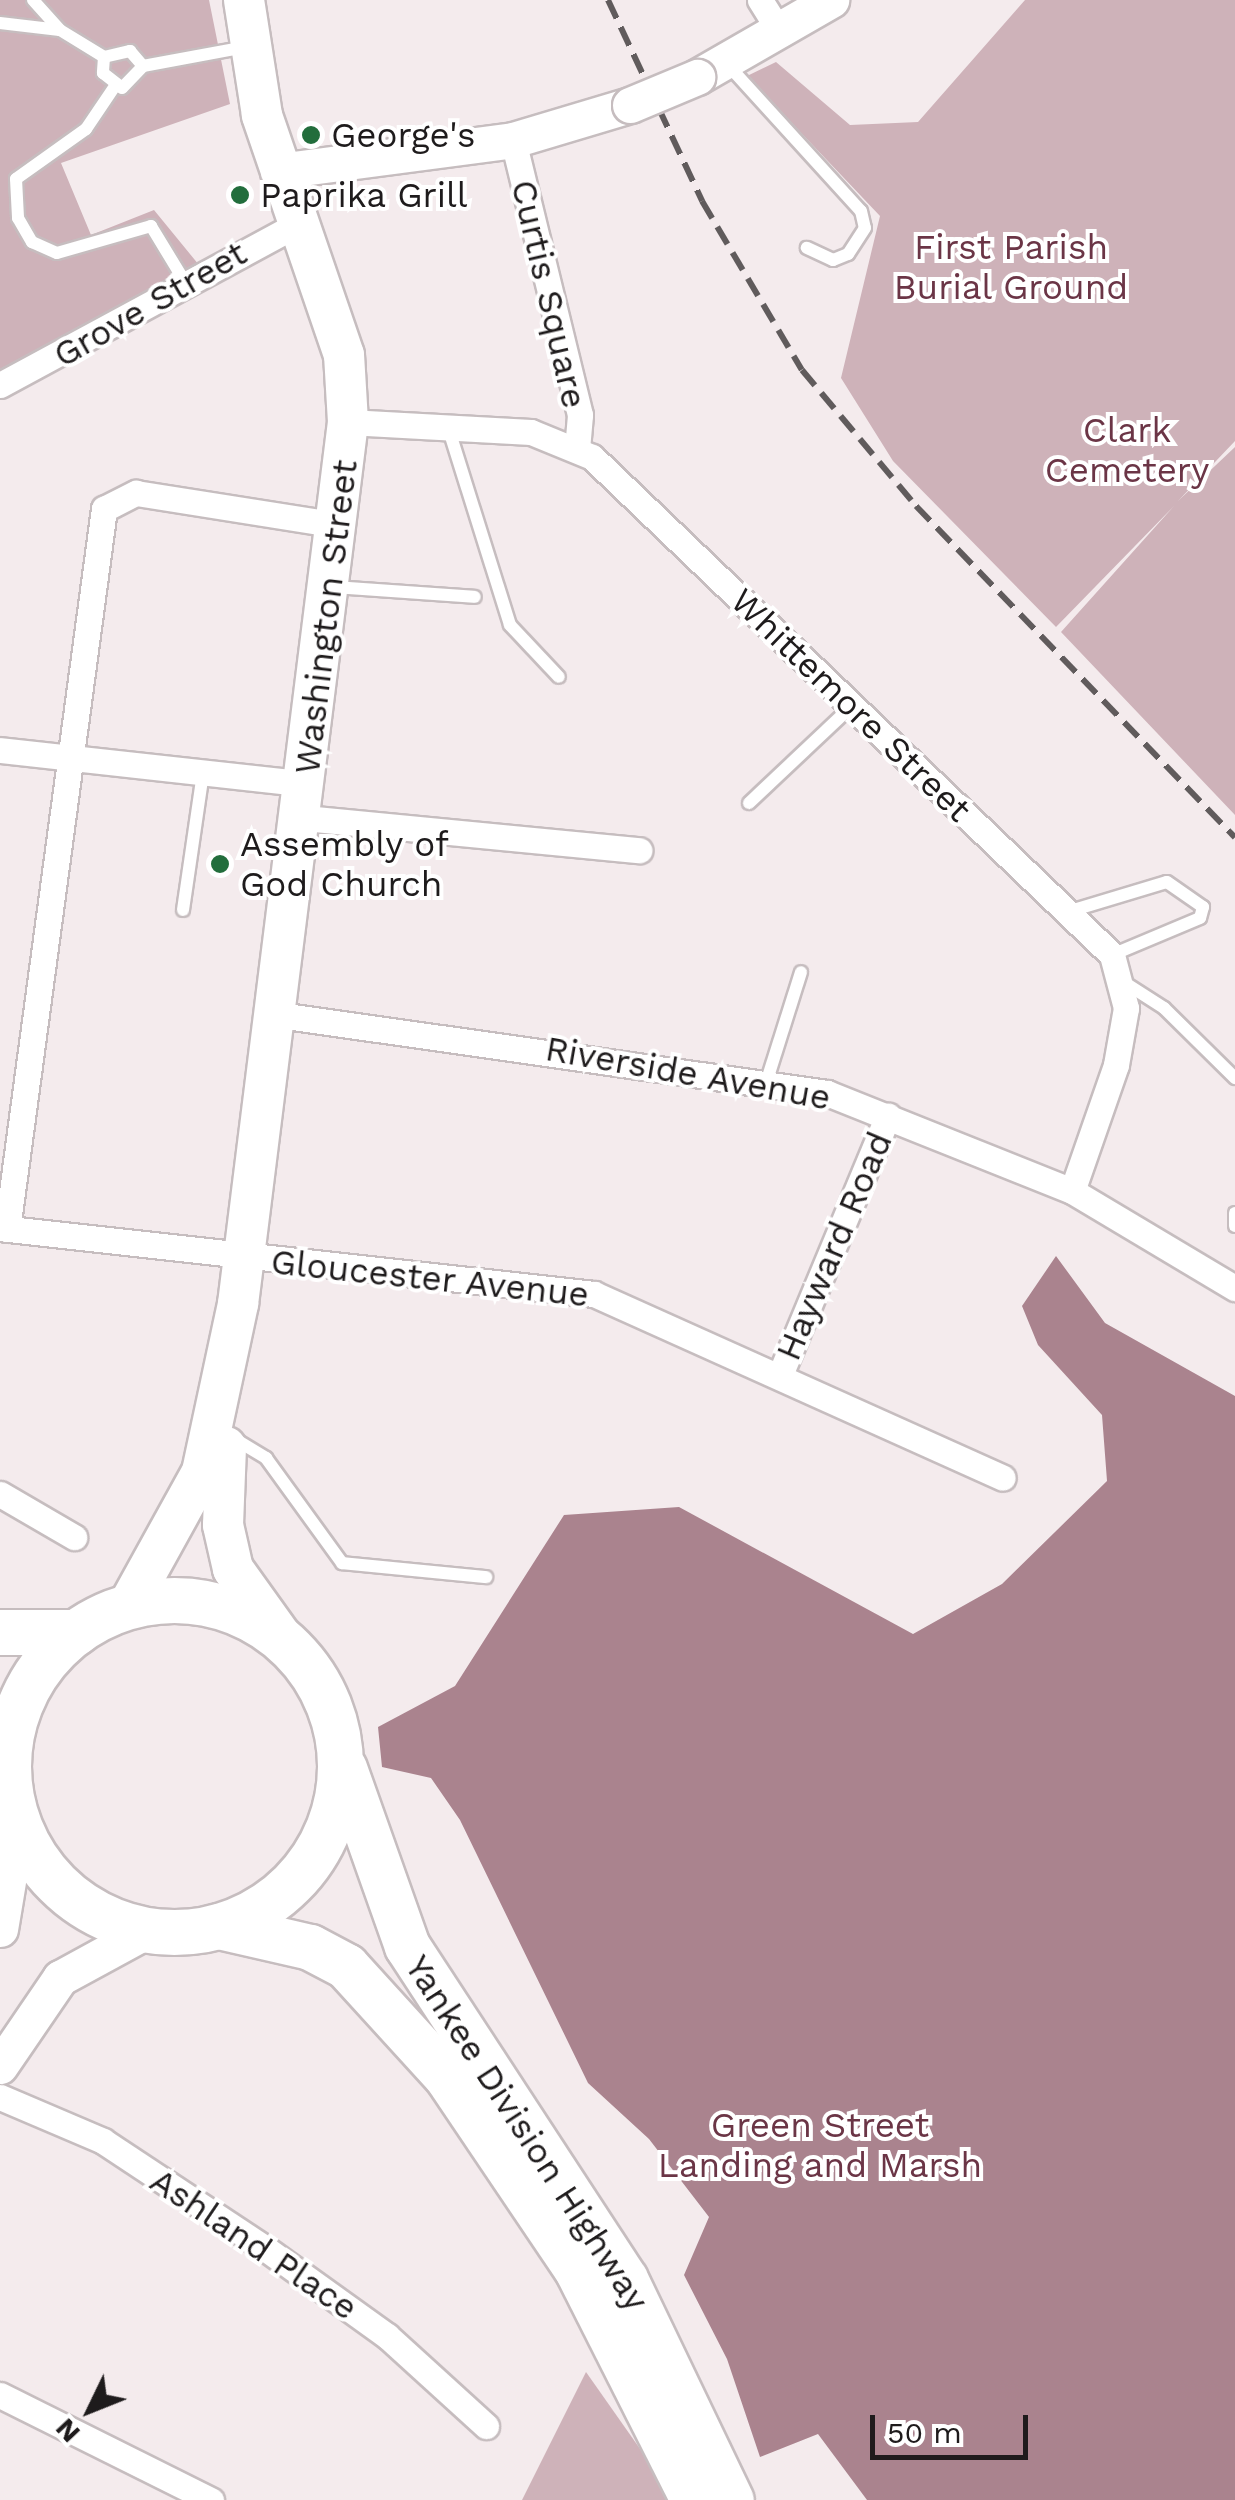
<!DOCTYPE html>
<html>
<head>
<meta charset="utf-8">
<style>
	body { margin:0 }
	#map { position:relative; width:1235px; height:2500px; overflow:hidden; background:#f4ebed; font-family:"Work Sans",sans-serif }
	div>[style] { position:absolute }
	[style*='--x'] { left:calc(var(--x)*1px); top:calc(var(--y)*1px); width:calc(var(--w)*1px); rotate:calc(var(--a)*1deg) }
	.green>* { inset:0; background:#ceb2b9 }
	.water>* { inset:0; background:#aa838e }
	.roads { filter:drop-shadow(2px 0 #c6bdbf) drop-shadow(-2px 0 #c6bdbf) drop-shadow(0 2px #c6bdbf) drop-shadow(0 -2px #c6bdbf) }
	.lane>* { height:12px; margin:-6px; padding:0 6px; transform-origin:6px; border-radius:6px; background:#fff }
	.street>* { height:25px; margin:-12.5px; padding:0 12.5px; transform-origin:12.5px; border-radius:12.5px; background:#fff }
	.secondary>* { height:35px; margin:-17.5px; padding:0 17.5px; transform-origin:17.5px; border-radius:17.5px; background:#fff }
	.primary>* { height:40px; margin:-20px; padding:0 20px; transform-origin:20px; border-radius:20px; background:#fff }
	.highway>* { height:45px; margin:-22.5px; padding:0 22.5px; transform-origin:22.5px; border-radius:22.5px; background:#fff }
	.highway>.ring { margin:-22.5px; padding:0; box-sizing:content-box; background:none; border:45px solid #fff; border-radius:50% }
	.rail>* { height:6px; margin-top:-3px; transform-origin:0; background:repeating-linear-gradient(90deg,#605b5c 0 20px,transparent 0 30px) }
	.bridges { filter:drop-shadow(2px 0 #c6bdbf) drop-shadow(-2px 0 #c6bdbf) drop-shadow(0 2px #c6bdbf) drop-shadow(0 -2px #c6bdbf) }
	.secondary-bridge>* { height:35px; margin:-17.5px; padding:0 17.5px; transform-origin:17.5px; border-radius:17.5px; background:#fff }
	.dots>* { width:28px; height:28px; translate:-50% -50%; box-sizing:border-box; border:5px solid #fff; border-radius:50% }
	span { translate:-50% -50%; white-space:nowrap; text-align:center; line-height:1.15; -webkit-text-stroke:8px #fff; paint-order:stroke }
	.poi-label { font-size:35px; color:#1e1b1c }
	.left { translate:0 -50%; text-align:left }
	.park-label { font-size:35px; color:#6b3546 }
	.street-label { font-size:35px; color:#1e1b1c }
	.north { position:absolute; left:40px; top:2360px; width:100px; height:100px; -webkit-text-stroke:8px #fff; paint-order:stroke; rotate:227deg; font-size:28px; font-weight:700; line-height:40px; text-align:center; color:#1e1b1c }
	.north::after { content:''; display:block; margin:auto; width:35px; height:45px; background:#1e1b1c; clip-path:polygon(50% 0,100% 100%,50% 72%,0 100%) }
	.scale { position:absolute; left:870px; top:2415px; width:158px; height:45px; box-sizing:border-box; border:5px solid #1e1b1c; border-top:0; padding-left:12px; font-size:30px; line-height:35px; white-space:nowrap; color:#1e1b1c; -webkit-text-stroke:8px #fff; paint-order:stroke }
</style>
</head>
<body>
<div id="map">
	<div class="green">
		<i style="clip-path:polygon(0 0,209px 0,230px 104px,61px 163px,91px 235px,154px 210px,199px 265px,0 372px)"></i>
		<i style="clip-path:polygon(1025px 0,1235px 0,1235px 441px,1178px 501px,1235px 447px,1235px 815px,1061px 632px,1174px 506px,1056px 627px,893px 461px,841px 378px,880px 216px,747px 76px,776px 62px,850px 125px,918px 122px)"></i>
		<i style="clip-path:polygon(586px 2372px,650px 2463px,667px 2500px,522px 2500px)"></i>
	</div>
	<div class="water">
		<i style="clip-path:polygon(1056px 1256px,1105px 1323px,1235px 1396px,1235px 2500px,867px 2500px,818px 2434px,760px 2457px,727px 2359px,684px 2275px,709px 2217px,649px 2139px,588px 2083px,460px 1820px,431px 1778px,382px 1767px,378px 1727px,455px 1686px,564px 1515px,679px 1507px,913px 1634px,1002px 1584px,1107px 1481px,1102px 1415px,1038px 1345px,1022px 1306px)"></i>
	</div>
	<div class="roads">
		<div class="lane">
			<i style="--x:33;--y:0;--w:40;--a:48"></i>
			<i style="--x:0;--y:23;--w:60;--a:6.7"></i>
			<i style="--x:60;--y:30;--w:52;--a:31.5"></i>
			<i style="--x:104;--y:57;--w:27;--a:-13"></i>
			<i style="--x:130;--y:51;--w:20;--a:49"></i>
			<i style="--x:143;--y:66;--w:105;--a:-10.5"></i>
			<i style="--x:104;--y:57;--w:16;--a:94"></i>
			<i style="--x:103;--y:73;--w:24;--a:38"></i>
			<i style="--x:122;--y:88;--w:30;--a:-46"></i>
			<i style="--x:728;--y:65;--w:197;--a:47.7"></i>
			<i style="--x:861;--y:211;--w:17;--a:77"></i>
			<i style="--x:865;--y:228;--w:31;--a:123"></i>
			<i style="--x:848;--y:254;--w:16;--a:158"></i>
			<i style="--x:833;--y:260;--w:29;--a:-155"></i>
			<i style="--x:115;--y:86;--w:52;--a:124"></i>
			<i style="--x:86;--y:129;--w:86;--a:144.5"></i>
			<i style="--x:16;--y:179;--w:39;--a:87"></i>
			<i style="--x:18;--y:218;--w:28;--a:60"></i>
			<i style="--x:32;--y:242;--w:27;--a:24"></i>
			<i style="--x:57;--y:253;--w:98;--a:-16"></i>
			<i style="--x:151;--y:226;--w:71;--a:58.8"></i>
			<i style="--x:448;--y:427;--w:207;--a:72.6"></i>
			<i style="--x:510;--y:625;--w:71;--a:46.7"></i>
			<i style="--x:333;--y:587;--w:142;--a:4"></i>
			<i style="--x:749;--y:803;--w:141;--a:-43.3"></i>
			<i style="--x:183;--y:910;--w:138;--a:-81.7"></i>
			<i style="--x:1067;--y:912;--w:104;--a:-16.7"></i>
			<i style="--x:1167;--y:882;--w:44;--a:34.8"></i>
			<i style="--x:1203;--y:907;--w:11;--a:105"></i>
			<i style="--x:1200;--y:918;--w:95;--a:157.2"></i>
			<i style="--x:1122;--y:981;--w:50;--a:32.7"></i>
			<i style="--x:1164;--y:1008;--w:100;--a:44.6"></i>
			<i style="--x:767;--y:1080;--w:113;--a:-72.5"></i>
			<i style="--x:1235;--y:1213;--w:13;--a:90"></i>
			<i style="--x:233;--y:1438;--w:39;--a:31"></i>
			<i style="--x:266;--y:1458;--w:130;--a:54.1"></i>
			<i style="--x:342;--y:1563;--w:145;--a:5.6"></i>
		</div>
		<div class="street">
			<i style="--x:760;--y:0;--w:40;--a:58"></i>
			<i style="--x:513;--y:140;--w:283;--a:76.3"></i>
			<i style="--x:580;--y:415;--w:34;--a:95"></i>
			<i style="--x:0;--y:385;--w:341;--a:-28.4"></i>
			<i style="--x:348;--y:422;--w:183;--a:3.1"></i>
			<i style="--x:531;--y:432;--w:66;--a:22.3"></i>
			<i style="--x:592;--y:457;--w:720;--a:43.76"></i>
			<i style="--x:1112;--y:955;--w:55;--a:75.2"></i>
			<i style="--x:1126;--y:1008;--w:58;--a:100"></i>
			<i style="--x:1116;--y:1065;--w:133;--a:109.2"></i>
			<i style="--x:0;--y:750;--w:309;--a:6.3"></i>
			<i style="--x:304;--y:818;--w:337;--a:5.5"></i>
			<i style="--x:279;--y:1015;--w:554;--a:8.1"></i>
			<i style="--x:827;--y:1093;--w:264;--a:21.8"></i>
			<i style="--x:1072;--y:1191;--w:190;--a:30.8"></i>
			<i style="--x:0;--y:1228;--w:598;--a:6.34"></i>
			<i style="--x:594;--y:1294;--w:448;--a:24.2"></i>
			<i style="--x:7;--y:1229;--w:727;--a:-82.33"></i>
			<i style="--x:104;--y:509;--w:36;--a:-27"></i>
			<i style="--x:136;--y:493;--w:204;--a:9"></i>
			<i style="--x:780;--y:1375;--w:281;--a:-67.4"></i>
			<i style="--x:0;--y:1494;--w:86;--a:30.2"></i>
			<i style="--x:0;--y:2097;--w:112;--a:23.1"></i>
			<i style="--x:103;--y:2141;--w:196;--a:33.5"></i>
			<i style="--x:266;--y:2249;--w:149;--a:35.7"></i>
			<i style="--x:387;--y:2336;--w:134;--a:42.3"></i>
			<i style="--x:0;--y:2395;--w:236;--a:26.5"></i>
		</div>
		<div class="secondary">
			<i style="--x:697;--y:77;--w:155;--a:-29.9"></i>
			<i style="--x:278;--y:171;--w:237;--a:-7.5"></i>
			<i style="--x:513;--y:140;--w:122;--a:-16.7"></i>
			<i style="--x:0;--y:1929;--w:109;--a:-80.5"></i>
			<i style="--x:0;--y:2066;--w:107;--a:-55.7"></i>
			<i style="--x:60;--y:1978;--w:100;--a:-28.6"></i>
		</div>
		<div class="primary">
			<i style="--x:226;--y:1447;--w:78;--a:92.2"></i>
			<i style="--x:223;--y:1525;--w:45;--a:77.2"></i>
			<i style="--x:233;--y:1569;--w:91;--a:54.4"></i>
			<i style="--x:128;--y:1606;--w:153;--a:-61.1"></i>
			<i style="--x:202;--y:1472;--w:172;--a:-77.9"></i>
			<i style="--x:238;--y:1304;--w:889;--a:-82.89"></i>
			<i style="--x:348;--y:422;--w:67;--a:-93.4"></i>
			<i style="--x:344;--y:355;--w:254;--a:-108.9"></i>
			<i style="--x:262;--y:115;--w:116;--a:-98.9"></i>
		</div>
		<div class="highway">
			<i class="ring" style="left:8px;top:1600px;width:287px;height:287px"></i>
			<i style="--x:0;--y:1632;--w:76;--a:0"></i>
			<i style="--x:344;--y:1768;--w:189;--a:70.5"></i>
			<i style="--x:407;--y:1946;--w:398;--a:56.8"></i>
			<i style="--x:625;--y:2279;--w:245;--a:64.4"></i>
			<i style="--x:219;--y:1926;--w:93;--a:13"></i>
			<i style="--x:310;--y:1947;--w:41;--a:27.8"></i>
			<i style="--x:346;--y:1966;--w:150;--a:47.7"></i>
			<i style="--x:447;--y:2077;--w:230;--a:56"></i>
			<i style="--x:576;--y:2268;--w:260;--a:63.2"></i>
		</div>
	</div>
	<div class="rail">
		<i style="--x:608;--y:0;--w:222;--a:64.9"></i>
		<i style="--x:702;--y:201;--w:196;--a:59.4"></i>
		<i style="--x:802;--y:370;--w:177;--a:50"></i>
		<i style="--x:916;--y:506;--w:460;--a:46.1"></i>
	</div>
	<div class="bridges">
		<div class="secondary-bridge">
			<i style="--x:630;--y:105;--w:73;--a:-22.7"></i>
		</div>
	</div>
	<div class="dots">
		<i style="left:311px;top:135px;background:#226d3c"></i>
		<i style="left:240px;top:195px;background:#226d3c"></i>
		<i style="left:220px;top:864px;background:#226d3c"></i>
	</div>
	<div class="poi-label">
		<span class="left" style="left:331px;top:135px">George's</span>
		<span class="left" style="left:260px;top:195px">Paprika Grill</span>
		<span class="left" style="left:240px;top:864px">Assembly of<br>God Church</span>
	</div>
	<div class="park-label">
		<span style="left:1011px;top:267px">First Parish<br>Burial Ground</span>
		<span style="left:1127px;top:450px">Clark<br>Cemetery</span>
		<span style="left:820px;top:2145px">Green Street<br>Landing and Marsh</span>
	</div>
	<div class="street-label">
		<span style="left:549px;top:294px;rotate:77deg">Curtis Square</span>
		<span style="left:150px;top:304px;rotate:-30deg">Grove Street</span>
		<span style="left:326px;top:617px;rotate:-83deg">Washington Street</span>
		<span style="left:851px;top:705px;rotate:44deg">Whittemore Street</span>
		<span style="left:688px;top:1073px;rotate:10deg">Riverside Avenue</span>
		<span style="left:834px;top:1246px;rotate:-67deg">Hayward Road</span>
		<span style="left:430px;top:1278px;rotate:6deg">Gloucester Avenue</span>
		<span style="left:527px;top:2133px;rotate:57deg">Yankee Division Highway</span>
		<span style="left:254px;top:2244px;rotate:34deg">Ashland Place</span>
	</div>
	<div class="north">N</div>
	<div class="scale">50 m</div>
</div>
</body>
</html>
